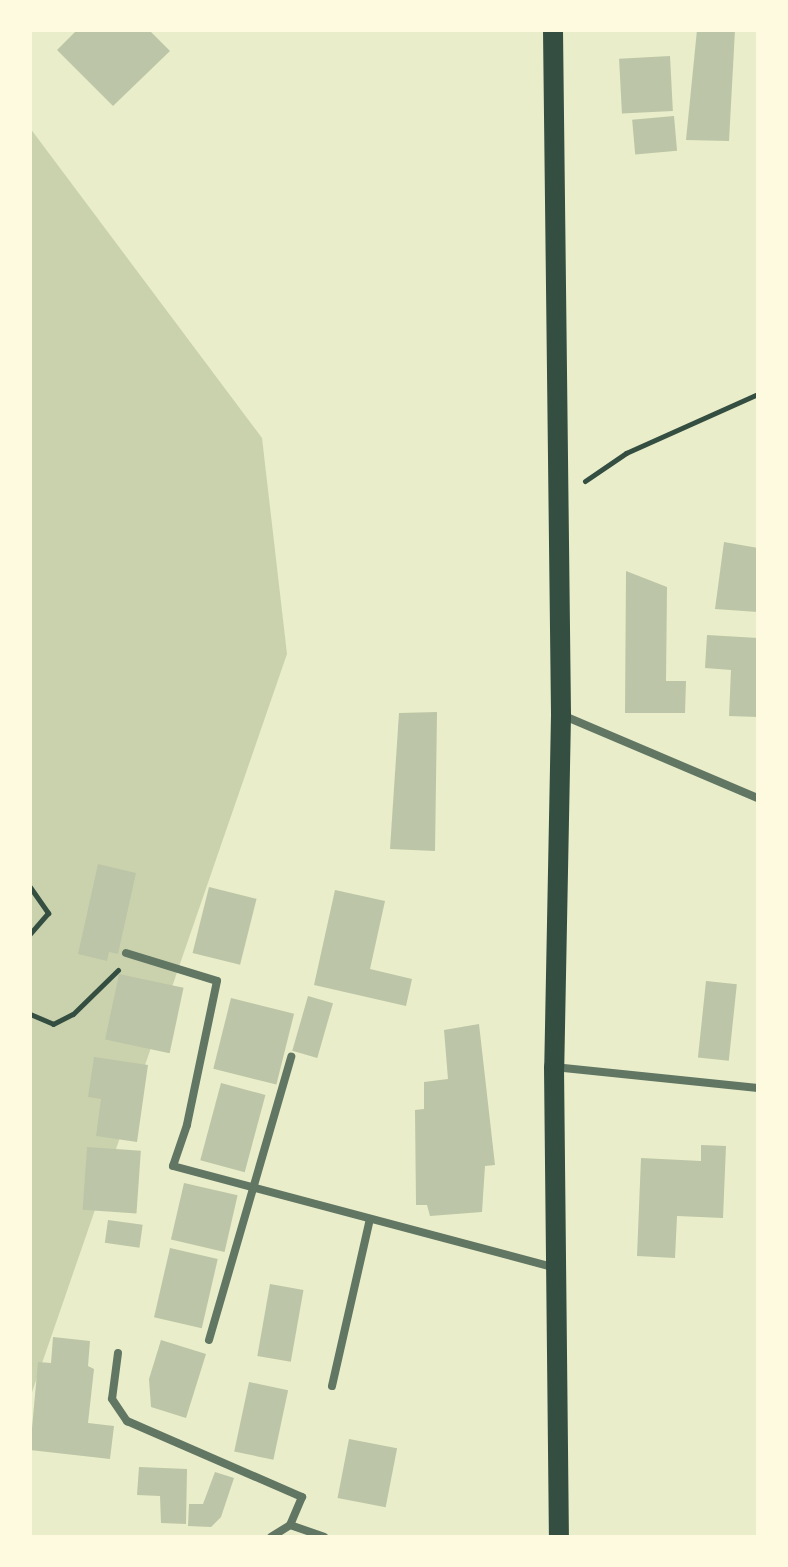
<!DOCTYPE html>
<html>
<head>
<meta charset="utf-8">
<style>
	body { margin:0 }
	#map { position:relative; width:788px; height:1567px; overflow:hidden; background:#e9edc9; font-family:Poppins,sans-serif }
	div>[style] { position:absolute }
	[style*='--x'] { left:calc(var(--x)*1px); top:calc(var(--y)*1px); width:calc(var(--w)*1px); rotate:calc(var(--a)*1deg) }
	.green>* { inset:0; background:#cad2ad }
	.building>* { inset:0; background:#bcc5a7; transform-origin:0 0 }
	.path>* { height:5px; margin:-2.5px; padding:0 2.5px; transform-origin:2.5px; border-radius:2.5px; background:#344e41 }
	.minor>* { height:8px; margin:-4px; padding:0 4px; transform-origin:4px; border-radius:4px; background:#617663 }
	.primary>* { height:20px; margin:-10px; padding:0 10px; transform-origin:10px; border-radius:10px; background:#344e41 }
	span { translate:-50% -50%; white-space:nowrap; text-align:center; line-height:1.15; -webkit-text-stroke:8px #fefae0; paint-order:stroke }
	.frame { position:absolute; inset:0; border:32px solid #fefae0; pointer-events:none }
</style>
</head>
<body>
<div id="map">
	<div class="green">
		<i style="clip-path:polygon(30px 128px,262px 438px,287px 654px,30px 1398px)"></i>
	</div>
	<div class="building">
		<i style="clip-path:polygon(77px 30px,149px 30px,170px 51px,113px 106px,57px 50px)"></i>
		<i style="clip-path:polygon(697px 30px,735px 30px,729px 141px,686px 140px)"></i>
		<i style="left:670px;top:56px;width:55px;height:51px;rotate:87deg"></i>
		<i style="left:674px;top:116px;width:35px;height:42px;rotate:85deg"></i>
		<i style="clip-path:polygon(724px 542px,758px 548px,758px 612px,715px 609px)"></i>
		<i style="clip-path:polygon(626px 571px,667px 587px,666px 681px,686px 681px,685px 713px,625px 713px)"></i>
		<i style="clip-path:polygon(707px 635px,758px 638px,758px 717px,729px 716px,731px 670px,705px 668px)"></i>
		<i style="clip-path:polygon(437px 712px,435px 851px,390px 849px,399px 713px)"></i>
		<i style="clip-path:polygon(98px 864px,136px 873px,118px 954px,109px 952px,107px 961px,78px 954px)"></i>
		<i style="left:209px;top:887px;width:49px;height:68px;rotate:14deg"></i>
		<i style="clip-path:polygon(335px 890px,385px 901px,370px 969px,412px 979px,406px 1006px,314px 985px)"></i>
		<i style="left:119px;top:974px;width:66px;height:67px;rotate:12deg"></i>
		<i style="left:706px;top:981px;width:31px;height:77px;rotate:6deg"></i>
		<i style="left:308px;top:996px;width:26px;height:57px;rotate:16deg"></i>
		<i style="left:231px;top:998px;width:65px;height:73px;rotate:14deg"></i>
		<i style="clip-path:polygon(479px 1024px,495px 1165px,485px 1166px,482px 1212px,430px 1216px,427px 1205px,416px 1205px,415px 1110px,424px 1109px,424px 1082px,448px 1079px,444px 1030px)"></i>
		<i style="clip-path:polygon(94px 1057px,148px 1065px,137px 1142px,96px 1136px,101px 1099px,88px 1097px)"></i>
		<i style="left:221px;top:1083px;width:46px;height:80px;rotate:15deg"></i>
		<i style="clip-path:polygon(701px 1145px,726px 1146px,723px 1218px,677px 1216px,675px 1258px,637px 1256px,641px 1158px,701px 1161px)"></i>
		<i style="left:87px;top:1147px;width:54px;height:63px;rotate:4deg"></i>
		<i style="left:184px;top:1183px;width:55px;height:58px;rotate:13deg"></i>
		<i style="left:108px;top:1220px;width:35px;height:23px;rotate:8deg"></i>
		<i style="left:170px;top:1248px;width:49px;height:71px;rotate:13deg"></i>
		<i style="left:270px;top:1284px;width:34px;height:73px;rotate:10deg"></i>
		<i style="clip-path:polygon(53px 1337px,90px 1341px,88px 1366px,94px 1369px,88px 1423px,114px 1426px,110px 1459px,30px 1450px,38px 1362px,51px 1363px)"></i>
		<i style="clip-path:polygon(161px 1340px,206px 1354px,186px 1418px,151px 1407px,149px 1379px)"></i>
		<i style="left:249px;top:1382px;width:40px;height:71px;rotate:12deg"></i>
		<i style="left:349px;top:1439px;width:49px;height:60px;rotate:11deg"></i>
		<i style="clip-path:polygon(139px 1467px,187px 1469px,186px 1524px,161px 1523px,160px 1496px,137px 1495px)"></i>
		<i style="clip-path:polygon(215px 1472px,234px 1478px,221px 1517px,211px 1527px,188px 1526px,189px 1504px,203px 1504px)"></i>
	</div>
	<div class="path">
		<i style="--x:585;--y:481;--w:50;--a:-34.3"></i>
		<i style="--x:626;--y:453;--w:145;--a:-24.1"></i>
		<i style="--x:30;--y:887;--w:32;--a:55"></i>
		<i style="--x:48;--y:913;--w:28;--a:131"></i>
		<i style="--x:30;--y:1014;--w:25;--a:23"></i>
		<i style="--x:53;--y:1024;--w:22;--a:-27"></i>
		<i style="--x:73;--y:1014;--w:63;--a:-44.4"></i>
	</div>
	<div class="minor">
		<i style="--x:562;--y:715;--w:213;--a:23"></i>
		<i style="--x:126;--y:953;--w:95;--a:17.1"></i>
		<i style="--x:217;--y:981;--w:147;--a:101.8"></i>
		<i style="--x:187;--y:1125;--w:43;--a:108.9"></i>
		<i style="--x:173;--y:1166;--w:396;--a:14.9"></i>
		<i style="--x:554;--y:1067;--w:205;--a:5.9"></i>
		<i style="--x:209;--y:1340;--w:295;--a:-73.8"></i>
		<i style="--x:118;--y:1353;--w:46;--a:97.4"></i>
		<i style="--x:112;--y:1399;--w:27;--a:56"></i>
		<i style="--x:127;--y:1421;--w:191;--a:23.5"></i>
		<i style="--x:302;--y:1497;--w:30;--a:113"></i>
		<i style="--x:290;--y:1525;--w:36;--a:19"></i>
		<i style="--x:332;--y:1386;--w:171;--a:-77.2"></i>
		<i style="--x:271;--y:1537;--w:22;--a:-32"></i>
	</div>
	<div class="primary">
		<i style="--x:553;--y:30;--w:685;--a:89.33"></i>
		<i style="--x:561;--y:715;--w:352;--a:91.1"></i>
		<i style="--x:554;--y:1067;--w:470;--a:89.4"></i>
	</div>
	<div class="frame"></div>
</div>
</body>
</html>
